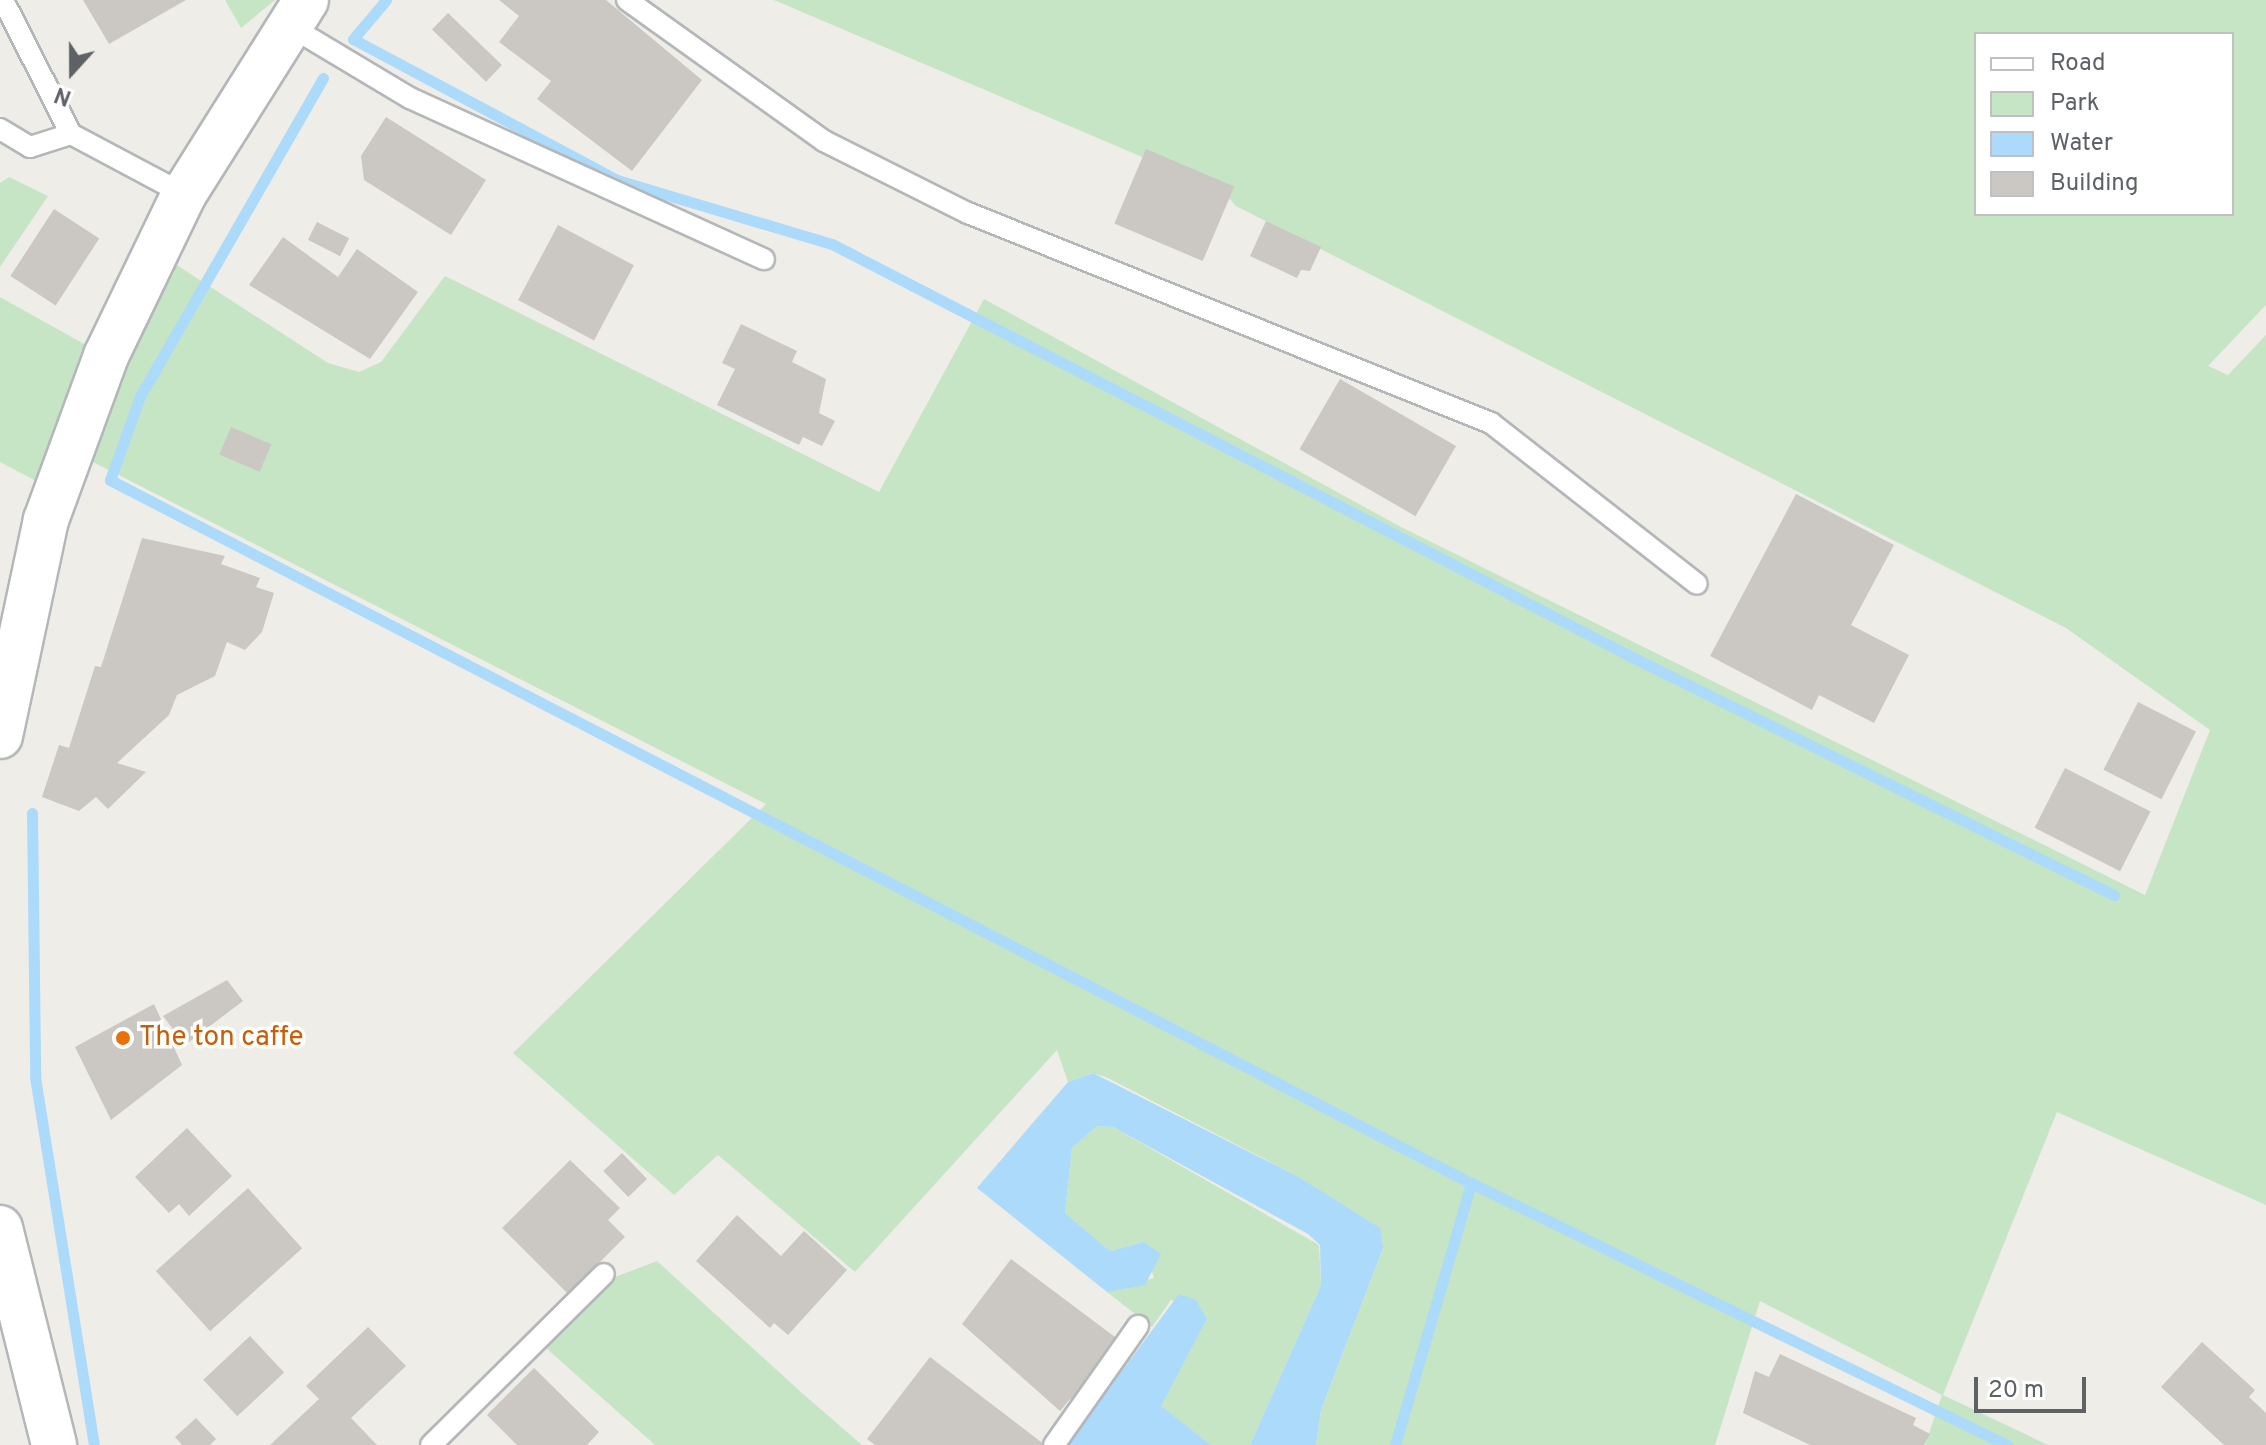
<!DOCTYPE html>
<html>
<head>
<meta charset="utf-8">
<style>
	body { margin:0 }
	#map { position:relative; width:2266px; height:1445px; overflow:hidden; background:#efede7; font-family:Overpass,sans-serif }
	div>[style] { position:absolute }
	[style*='--x'] { left:calc(var(--x)*1px); top:calc(var(--y)*1px); width:calc(var(--w)*1px); rotate:calc(var(--a)*1deg) }
	.green>* { inset:0; background:#c6e5c5 }
	.water>* { inset:0; background:#acdafa }
	.stream>* { height:11px; margin:-5.5px; padding:0 5.5px; transform-origin:5.5px; border-radius:5.5px; background:#acdafa }
	.building>* { inset:0; background:#cbc8c4; transform-origin:0 0 }
	.roads { filter:drop-shadow(2px 0 #b4b7ba) drop-shadow(-2px 0 #b4b7ba) drop-shadow(0 2px #b4b7ba) drop-shadow(0 -2px #b4b7ba) }
	.service>* { height:20px; margin:-10px; padding:0 10px; transform-origin:10px; border-radius:10px; background:#fff }
	.tertiary>* { height:44px; margin:-22px; padding:0 22px; transform-origin:22px; border-radius:22px; background:#fff }
	.dots>* { width:22px; height:22px; translate:-50% -50%; box-sizing:border-box; border:4px solid #fff; border-radius:50% }
	span { translate:-50% -50%; white-space:nowrap; text-align:center; line-height:1.15; -webkit-text-stroke:7px #fff; paint-order:stroke }
	.food-label { font-size:28px; color:#c56008 }
	.left { translate:0 -50%; text-align:left }
	.legend { position:absolute; left:1974px; top:32px; width:260px; height:184px; box-sizing:border-box; background:#fff; border:2px solid #bfc0c2; margin:0; padding:10px 14px; list-style:none; font-size:24px; color:#5e6266 }
	.legend li { display:flex; align-items:center; gap:16px; height:40px }
	.legend b { width:40px; border:2px solid #bfc0c2 }
	.north { position:absolute; left:32px; top:32px; width:80px; height:80px; -webkit-text-stroke:6px #fff; paint-order:stroke; rotate:201deg; font-size:22px; font-weight:700; line-height:32px; text-align:center; color:#5e6266 }
	.north::after { content:''; display:block; margin:auto; width:28px; height:36px; background:#5e6266; clip-path:polygon(50% 0,100% 100%,50% 72%,0 100%) }
	.scale { position:absolute; left:1974px; top:1377px; width:112px; height:36px; box-sizing:border-box; border:4px solid #5e6266; border-top:0; padding-left:10px; font-size:24px; line-height:28px; white-space:nowrap; color:#5e6266; -webkit-text-stroke:6px #fff; paint-order:stroke }
</style>
</head>
<body>
<div id="map">
	<div class="green">
		<i style="clip-path:polygon(225px 0,275px 0,241px 28px)"></i>
		<i style="clip-path:polygon(evenodd,774px 0,2266px 0,2266px 305px,2208px 366px,2228px 375px,2266px 335px,2266px 1205px,2057px 1112px,1943px 1395px,2048px 1445px,1925px 1445px,1942px 1395px,1760px 1301px,1715px 1445px,1316px 1445px,1321px 1410px,1383px 1248px,1297px 1176px,1106px 1077px,1092px 1073px,1068px 1082px,1057px 1050px,855px 1272px,718px 1155px,674px 1195px,513px 1053px,766px 804px,89px 460px,123px 363px,172px 262px,328px 363px,359px 372px,381px 362px,445px 276px,879px 492px,984px 299px,1401px 527px,2145px 895px,2210px 730px,2066px 628px,1236px 206px,1222px 191px,774px 0,1976px 34px,2232px 34px,2232px 214px,1976px 214px,1976px 34px)"></i>
		<i style="clip-path:polygon(9px 177px,48px 196px,0 267px,0 183px)"></i>
		<i style="clip-path:polygon(0 297px,84px 344px,36px 481px,0 462px)"></i>
		<i style="clip-path:polygon(1097px 1126px,1113px 1127px,1319px 1245px,1321px 1285px,1250px 1445px,1211px 1445px,1160px 1406px,1207px 1319px,1195px 1306px,1171px 1300px,1152px 1327px,1107px 1292px,1154px 1278px,1144px 1242px,1110px 1251px,1065px 1213px,1072px 1148px)"></i>
		<i style="clip-path:polygon(657px 1261px,802px 1393px,862px 1445px,655px 1445px,546px 1348px,615px 1277px)"></i>
	</div>
	<div class="water">
		<i style="clip-path:polygon(1093px 1073px,1297px 1176px,1380px 1228px,1383px 1248px,1321px 1410px,1316px 1445px,1250px 1445px,1321px 1285px,1320px 1245px,1308px 1234px,1113px 1127px,1097px 1126px,1072px 1148px,1065px 1213px,1110px 1251px,1144px 1242px,1161px 1254px,1145px 1285px,1107px 1292px,977px 1188px,1068px 1082px)"></i>
		<i style="clip-path:polygon(1179px 1294px,1196px 1300px,1207px 1319px,1161px 1406px,1211px 1445px,1067px 1445px)"></i>
	</div>
	<div class="stream">
		<i style="--x:386;--y:0;--w:51;--a:130.2"></i>
		<i style="--x:353;--y:39;--w:299;--a:28.1"></i>
		<i style="--x:617;--y:180;--w:224;--a:16.6"></i>
		<i style="--x:832;--y:244;--w:905;--a:27.3"></i>
		<i style="--x:1636;--y:659;--w:533;--a:26.28"></i>
		<i style="--x:323;--y:78;--w:367;--a:119.9"></i>
		<i style="--x:140;--y:396;--w:89;--a:109.7"></i>
		<i style="--x:110;--y:480;--w:1532;--a:27.32"></i>
		<i style="--x:1471;--y:1183;--w:597;--a:26.05"></i>
		<i style="--x:32;--y:813;--w:264;--a:89.3"></i>
		<i style="--x:35;--y:1077;--w:373;--a:80.9"></i>
		<i style="--x:1395;--y:1445;--w:273;--a:-73.8"></i>
	</div>
	<div class="building">
		<i style="clip-path:polygon(83px 0,186px 0,109px 44px)"></i>
		<i style="clip-path:polygon(499px 0,606px 0,702px 80px,632px 171px,537px 99px,551px 81px,499px 42px,519px 16px)"></i>
		<i style="left:448px;top:13px;width:75px;height:23px;rotate:44deg"></i>
		<i style="clip-path:polygon(386px 117px,486px 180px,451px 235px,364px 180px,361px 156px)"></i>
		<i style="left:1146px;top:149px;width:96px;height:81px;rotate:23deg"></i>
		<i style="left:54px;top:209px;width:54px;height:80px;rotate:33deg"></i>
		<i style="clip-path:polygon(1266px 221px,1321px 247px,1310px 271px,1301px 270px,1297px 278px,1250px 256px)"></i>
		<i style="left:317px;top:222px;width:36px;height:20px;rotate:27deg"></i>
		<i style="left:558px;top:225px;width:86px;height:85px;rotate:28deg"></i>
		<i style="clip-path:polygon(283px 237px,338px 277px,357px 249px,418px 292px,370px 359px,249px 285px)"></i>
		<i style="clip-path:polygon(741px 324px,797px 351px,792px 362px,826px 379px,819px 413px,835px 421px,822px 446px,803px 437px,799px 445px,717px 405px,735px 369px,722px 363px)"></i>
		<i style="left:1340px;top:379px;width:134px;height:81px;rotate:30deg"></i>
		<i style="left:231px;top:427px;width:44px;height:30px;rotate:23deg"></i>
		<i style="clip-path:polygon(1796px 494px,1894px 545px,1851px 625px,1909px 655px,1874px 723px,1819px 695px,1812px 710px,1710px 656px)"></i>
		<i style="clip-path:polygon(142px 538px,225px 556px,221px 564px,260px 578px,256px 587px,274px 593px,262px 632px,245px 650px,227px 642px,215px 676px,177px 695px,169px 715px,117px 763px,146px 772px,108px 809px,96px 797px,79px 811px,42px 797px,59px 745px,69px 748px,95px 666px,101px 667px)"></i>
		<i style="left:2138px;top:702px;width:65px;height:76px;rotate:27deg"></i>
		<i style="left:2065px;top:768px;width:96px;height:67px;rotate:27deg"></i>
		<i style="clip-path:polygon(227px 980px,243px 1001px,185px 1045px,163px 1016px)"></i>
		<i style="clip-path:polygon(154px 1004px,182px 1065px,111px 1120px,75px 1047px)"></i>
		<i style="clip-path:polygon(187px 1128px,232px 1176px,189px 1216px,179px 1204px,169px 1213px,135px 1177px)"></i>
		<i style="left:622px;top:1153px;width:36px;height:26px;rotate:46deg"></i>
		<i style="clip-path:polygon(570px 1160px,620px 1208px,608px 1220px,625px 1237px,568px 1294px,502px 1228px)"></i>
		<i style="left:248px;top:1188px;width:81px;height:124px;rotate:48deg"></i>
		<i style="clip-path:polygon(737px 1215px,781px 1256px,804px 1231px,847px 1270px,788px 1335px,774px 1323px,770px 1328px,696px 1261px)"></i>
		<i style="clip-path:polygon(1011px 1259px,1123px 1343px,1077px 1404px,1070px 1399px,1060px 1411px,962px 1324px)"></i>
		<i style="clip-path:polygon(368px 1327px,406px 1366px,351px 1418px,377px 1445px,270px 1445px,319px 1399px,306px 1386px)"></i>
		<i style="left:250px;top:1336px;width:50px;height:64px;rotate:47deg"></i>
		<i style="clip-path:polygon(2202px 1342px,2255px 1390px,2249px 1397px,2266px 1413px,2266px 1445px,2224px 1445px,2161px 1387px)"></i>
		<i style="clip-path:polygon(1780px 1354px,1916px 1418px,1913px 1425px,1930px 1434px,1924px 1445px,1810px 1445px,1743px 1413px,1755px 1371px,1769px 1377px)"></i>
		<i style="clip-path:polygon(930px 1357px,1045px 1445px,875px 1445px,867px 1439px)"></i>
		<i style="clip-path:polygon(534px 1368px,599px 1432px,587px 1445px,517px 1445px,487px 1415px)"></i>
		<i style="clip-path:polygon(196px 1418px,216px 1439px,210px 1445px,182px 1445px,175px 1437px)"></i>
	</div>
	<div class="roads">
		<div class="service">
			<i style="--x:3;--y:0;--w:150;--a:63.1"></i>
			<i style="--x:71;--y:134;--w:128;--a:28"></i>
			<i style="--x:627;--y:0;--w:242;--a:35.6"></i>
			<i style="--x:824;--y:141;--w:161;--a:26.6"></i>
			<i style="--x:968;--y:213;--w:564;--a:21.88"></i>
			<i style="--x:1491;--y:423;--w:261;--a:38"></i>
			<i style="--x:288;--y:25;--w:142;--a:30.9"></i>
			<i style="--x:410;--y:98;--w:389;--a:24.5"></i>
			<i style="--x:0;--y:129;--w:35;--a:31"></i>
			<i style="--x:30;--y:147;--w:43;--a:-17.6"></i>
			<i style="--x:431;--y:1445;--w:243;--a:-44.7"></i>
			<i style="--x:1054;--y:1445;--w:146;--a:-54.8"></i>
		</div>
		<div class="tertiary">
			<i style="--x:0;--y:736;--w:221;--a:-78"></i>
			<i style="--x:46;--y:520;--w:175;--a:-69.9"></i>
			<i style="--x:106;--y:356;--w:180;--a:-64.3"></i>
			<i style="--x:184;--y:194;--w:229;--a:-57.8"></i>
			<i style="--x:0;--y:1228;--w:224;--a:76"></i>
		</div>
	</div>
	<div class="dots">
		<i style="left:123px;top:1038px;background:#e8710a"></i>
	</div>
	<div class="food-label">
		<span class="left" style="left:139px;top:1038px">The ton caffe</span>
	</div>
	<ul class="legend">
	<li><b style="height:10px;background:#fff"></b>Road</li>
	<li><b style="height:22px;background:#c6e5c5"></b>Park</li>
	<li><b style="height:22px;background:#acdafa"></b>Water</li>
	<li><b style="height:22px;background:#cbc8c4"></b>Building</li>
	</ul>
	<div class="north">N</div>
	<div class="scale">20 m</div>
</div>
</body>
</html>
